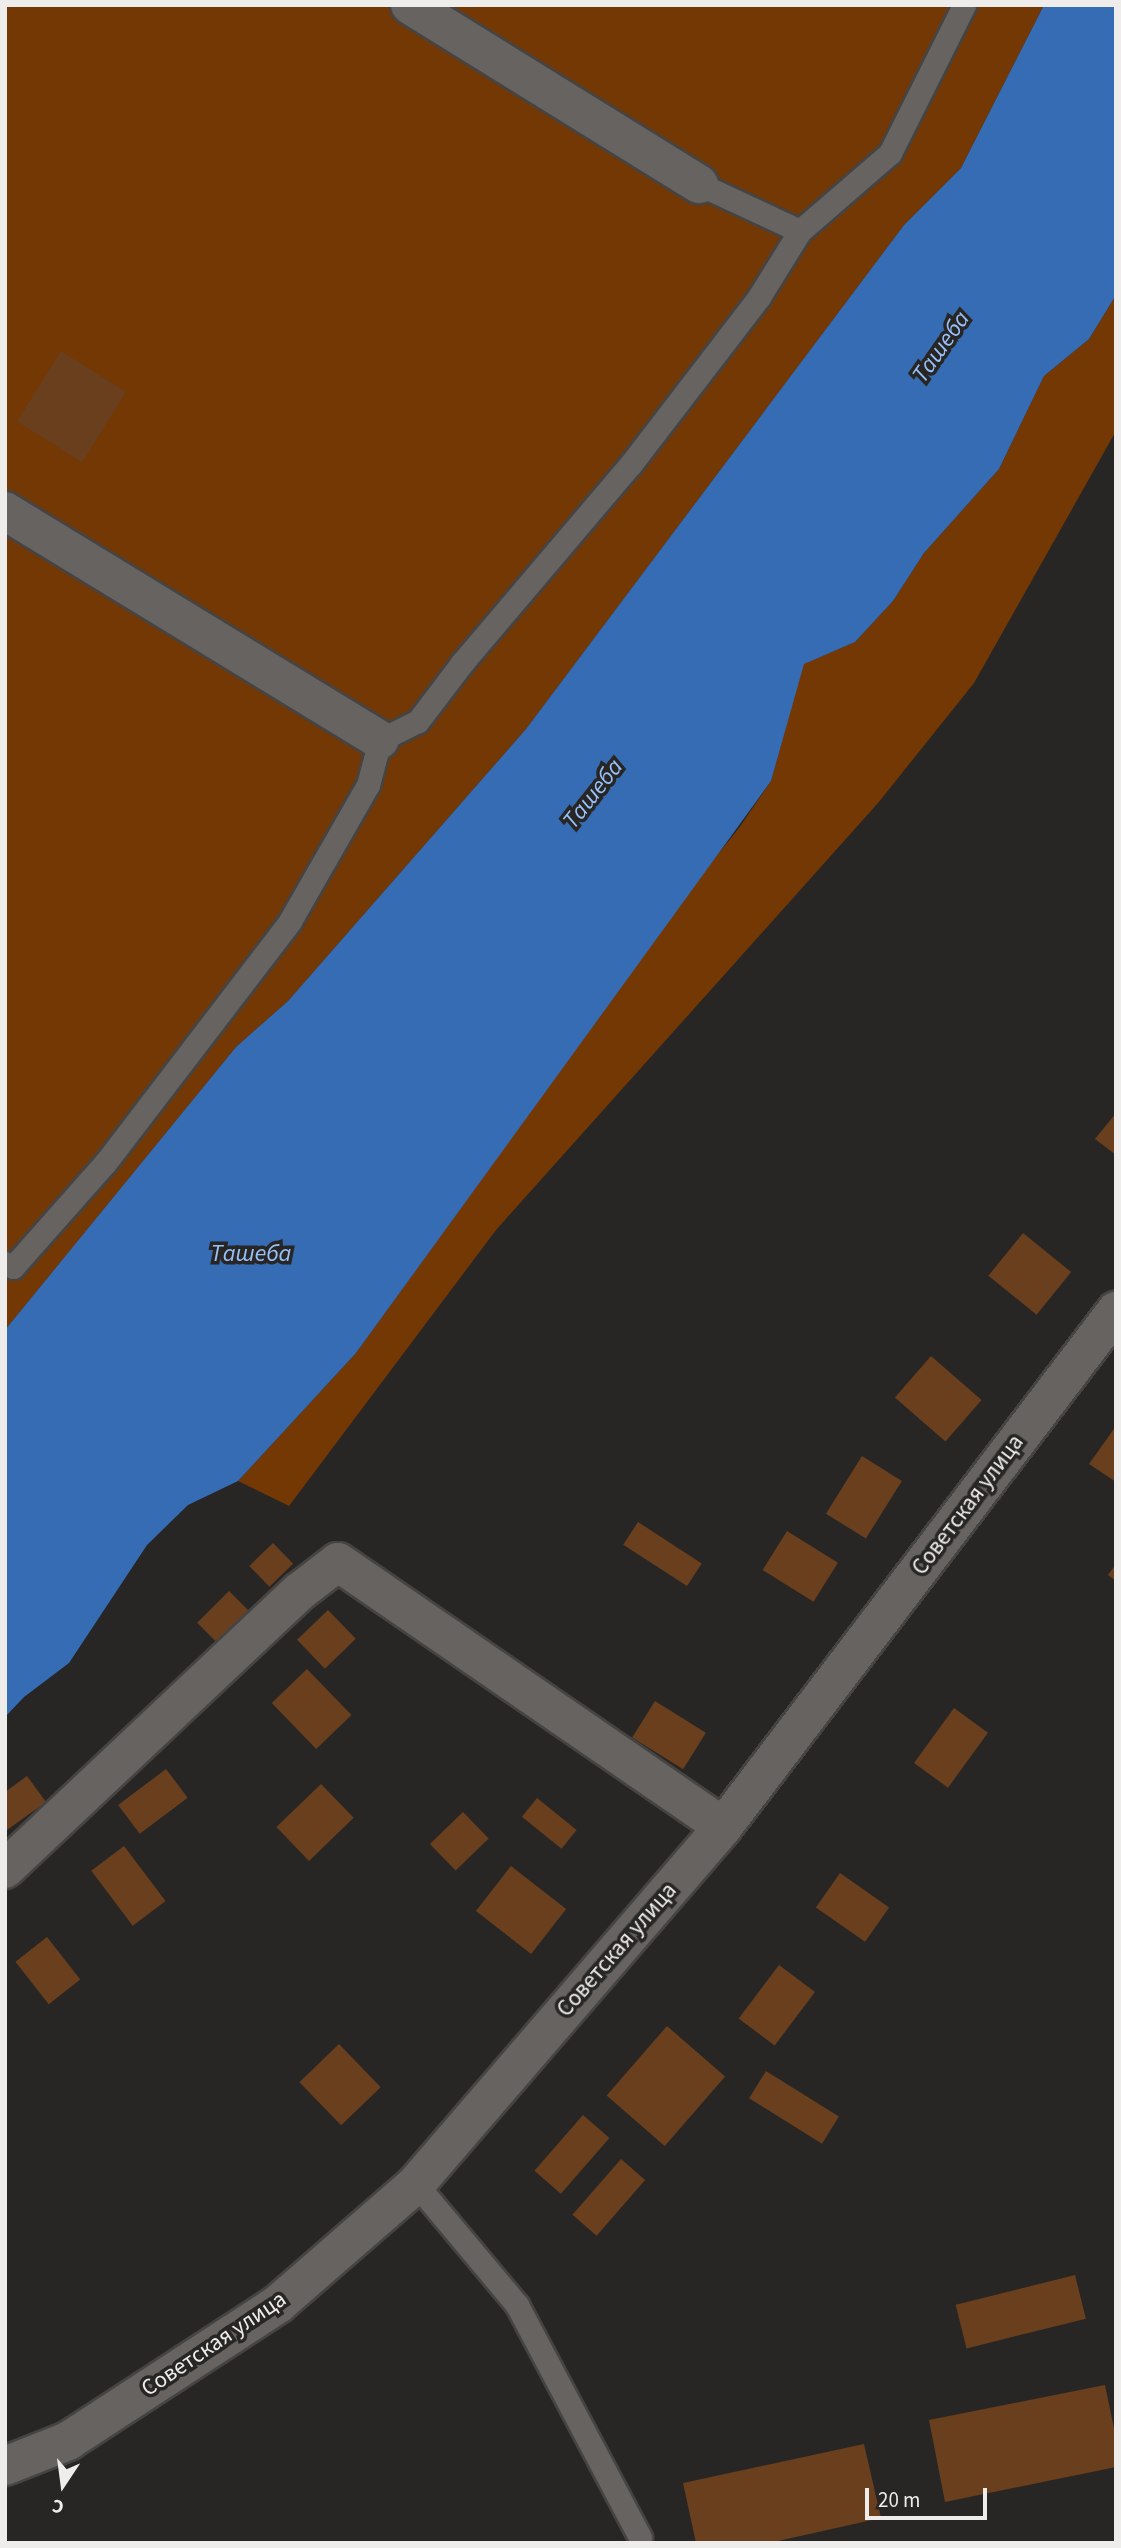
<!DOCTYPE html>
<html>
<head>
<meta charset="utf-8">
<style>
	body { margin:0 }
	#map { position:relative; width:1121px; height:2548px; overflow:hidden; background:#282624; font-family:"Source Sans 3",sans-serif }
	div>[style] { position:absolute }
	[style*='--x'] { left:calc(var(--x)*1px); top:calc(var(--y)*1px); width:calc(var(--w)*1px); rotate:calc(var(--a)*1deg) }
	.green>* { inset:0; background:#733804 }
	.water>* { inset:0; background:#366cb4 }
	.building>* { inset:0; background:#693f1d; transform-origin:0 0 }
	.roads { filter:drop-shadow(2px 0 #464443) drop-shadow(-2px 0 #464443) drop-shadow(0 2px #464443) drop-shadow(0 -2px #464443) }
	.service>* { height:23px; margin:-11.5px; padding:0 11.5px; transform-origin:11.5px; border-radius:11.5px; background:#666361 }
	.minor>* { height:38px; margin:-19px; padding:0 19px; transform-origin:19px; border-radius:19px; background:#666361 }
	.tertiary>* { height:38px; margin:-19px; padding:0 19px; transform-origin:19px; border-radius:19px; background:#666361 }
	span { translate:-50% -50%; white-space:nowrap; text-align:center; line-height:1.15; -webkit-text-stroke:7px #282624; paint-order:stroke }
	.street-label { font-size:23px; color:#efedec }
	.water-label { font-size:24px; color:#96c1fb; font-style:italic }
	.frame { position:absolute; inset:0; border:7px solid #efedec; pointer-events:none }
	.north { position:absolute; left:28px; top:2450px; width:70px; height:70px; -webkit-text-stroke:5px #282624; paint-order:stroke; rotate:193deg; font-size:19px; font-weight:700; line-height:28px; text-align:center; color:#efedec }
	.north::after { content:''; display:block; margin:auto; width:24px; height:32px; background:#efedec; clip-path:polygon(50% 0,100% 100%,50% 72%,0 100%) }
	.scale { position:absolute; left:865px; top:2488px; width:122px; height:32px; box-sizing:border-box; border:4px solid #efedec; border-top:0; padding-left:9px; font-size:21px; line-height:24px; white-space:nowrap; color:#efedec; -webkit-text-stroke:5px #282624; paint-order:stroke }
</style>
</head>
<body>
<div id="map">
	<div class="green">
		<i style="clip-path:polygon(5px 5px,1044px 5px,961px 168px,904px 225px,526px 729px,288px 1001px,236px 1047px,5px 1330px)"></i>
		<i style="clip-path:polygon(1116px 295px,1116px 431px,974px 683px,878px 803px,496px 1230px,289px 1506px,238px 1481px,356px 1353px,702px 874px,739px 828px,771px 781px,803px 664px,855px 642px,893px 601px,924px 553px,999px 469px,1044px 376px,1089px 339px)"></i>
	</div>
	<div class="water">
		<i style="clip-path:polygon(1044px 5px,1116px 5px,1116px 295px,1089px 339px,1044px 376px,999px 469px,924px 553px,893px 601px,855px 642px,804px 664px,771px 781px,356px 1353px,238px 1481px,188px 1505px,147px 1545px,69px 1663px,24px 1697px,5px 1717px,5px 1330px,236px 1047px,288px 1001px,526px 729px,904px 225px,961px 168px)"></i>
	</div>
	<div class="building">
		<i style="left:61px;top:351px;width:77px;height:83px;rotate:32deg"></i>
		<i style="clip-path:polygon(1116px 1113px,1116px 1155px,1095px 1139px)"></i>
		<i style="left:1023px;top:1233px;width:62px;height:55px;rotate:39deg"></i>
		<i style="left:931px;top:1356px;width:67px;height:55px;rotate:41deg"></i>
		<i style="clip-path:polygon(1116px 1426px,1116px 1482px,1089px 1464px)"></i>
		<i style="left:862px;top:1456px;width:47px;height:68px;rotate:32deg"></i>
		<i style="left:638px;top:1522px;width:76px;height:27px;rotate:33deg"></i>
		<i style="left:787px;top:1531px;width:60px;height:46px;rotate:32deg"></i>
		<i style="left:273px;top:1543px;width:29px;height:33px;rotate:46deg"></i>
		<i style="clip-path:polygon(1116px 1564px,1116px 1581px,1108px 1575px)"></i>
		<i style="left:229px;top:1591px;width:31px;height:45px;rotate:45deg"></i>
		<i style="left:328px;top:1610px;width:40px;height:43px;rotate:46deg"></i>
		<i style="left:307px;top:1669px;width:64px;height:49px;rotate:46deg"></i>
		<i style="left:655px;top:1701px;width:60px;height:43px;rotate:32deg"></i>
		<i style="left:954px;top:1708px;width:42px;height:68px;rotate:36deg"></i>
		<i style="left:166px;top:1769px;width:36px;height:60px;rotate:53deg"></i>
		<i style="clip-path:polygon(27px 1776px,46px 1802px,7px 1830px,5px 1792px)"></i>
		<i style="left:321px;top:1784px;width:47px;height:62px;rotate:46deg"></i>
		<i style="left:537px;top:1798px;width:51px;height:24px;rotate:39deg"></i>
		<i style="left:463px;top:1812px;width:37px;height:46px;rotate:46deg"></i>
		<i style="left:124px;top:1846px;width:69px;height:41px;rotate:53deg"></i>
		<i style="left:511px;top:1866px;width:70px;height:57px;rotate:38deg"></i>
		<i style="left:840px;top:1873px;width:60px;height:42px;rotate:35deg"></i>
		<i style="left:47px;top:1937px;width:54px;height:40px;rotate:52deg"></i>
		<i style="left:779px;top:1965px;width:45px;height:67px;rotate:37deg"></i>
		<i style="left:667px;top:2026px;width:77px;height:92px;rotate:41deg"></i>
		<i style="left:339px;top:2044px;width:60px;height:55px;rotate:46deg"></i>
		<i style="left:766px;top:2071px;width:86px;height:32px;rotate:32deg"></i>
		<i style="left:583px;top:2115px;width:35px;height:74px;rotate:41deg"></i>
		<i style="left:621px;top:2159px;width:32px;height:74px;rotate:41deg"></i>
		<i style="left:1075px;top:2275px;width:45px;height:123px;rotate:76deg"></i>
		<i style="clip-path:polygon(1105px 2385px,1116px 2438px,1116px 2467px,945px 2502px,929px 2420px)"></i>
		<i style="clip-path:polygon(864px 2444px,881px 2518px,769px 2543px,696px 2543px,683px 2483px)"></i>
	</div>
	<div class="roads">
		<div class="service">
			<i style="--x:699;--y:184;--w:111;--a:25"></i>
			<i style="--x:800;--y:231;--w:119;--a:-40.9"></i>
			<i style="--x:890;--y:153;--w:165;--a:-63.4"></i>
			<i style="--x:5;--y:1263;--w:9;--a:27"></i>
			<i style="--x:13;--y:1267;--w:140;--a:-48.5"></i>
			<i style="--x:106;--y:1162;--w:303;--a:-52.6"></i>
			<i style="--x:290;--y:921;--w:157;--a:-60.2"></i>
			<i style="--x:368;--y:785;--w:47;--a:-75.1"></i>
			<i style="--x:380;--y:740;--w:42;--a:-26.6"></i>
			<i style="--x:418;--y:721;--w:73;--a:-52.8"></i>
			<i style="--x:462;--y:663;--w:261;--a:-49.7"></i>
			<i style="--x:631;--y:464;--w:210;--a:-52.5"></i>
			<i style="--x:759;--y:297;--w:78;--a:-58.2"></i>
			<i style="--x:416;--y:2184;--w:158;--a:50.1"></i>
			<i style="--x:517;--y:2305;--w:263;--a:62.1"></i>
		</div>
		<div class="minor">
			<i style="--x:410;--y:5;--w:340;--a:31.8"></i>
			<i style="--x:5;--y:511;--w:439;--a:31.4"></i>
			<i style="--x:5;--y:1869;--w:404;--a:-43.3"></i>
			<i style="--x:299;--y:1592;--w:49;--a:-37.6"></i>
			<i style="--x:338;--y:1562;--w:467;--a:34.5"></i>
		</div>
		<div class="tertiary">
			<i style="--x:5;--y:2466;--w:68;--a:-21.6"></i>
			<i style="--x:68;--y:2441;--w:251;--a:-33.1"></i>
			<i style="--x:278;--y:2304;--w:183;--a:-41"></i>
			<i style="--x:416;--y:2184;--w:471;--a:-49.3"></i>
			<i style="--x:723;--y:1827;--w:649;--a:-52.71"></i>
		</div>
	</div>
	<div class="street-label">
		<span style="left:968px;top:1505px;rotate:-53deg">Советская улица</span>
		<span style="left:617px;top:1950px;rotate:-49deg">Советская улица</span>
		<span style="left:214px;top:2344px;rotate:-34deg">Советская улица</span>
	</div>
	<div class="water-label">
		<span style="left:941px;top:347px;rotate:-55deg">Ташеба</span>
		<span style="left:593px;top:794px;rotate:-52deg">Ташеба</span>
		<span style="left:251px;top:1254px">Ташеба</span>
	</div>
	<div class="frame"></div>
	<div class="north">С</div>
	<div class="scale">20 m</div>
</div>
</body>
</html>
